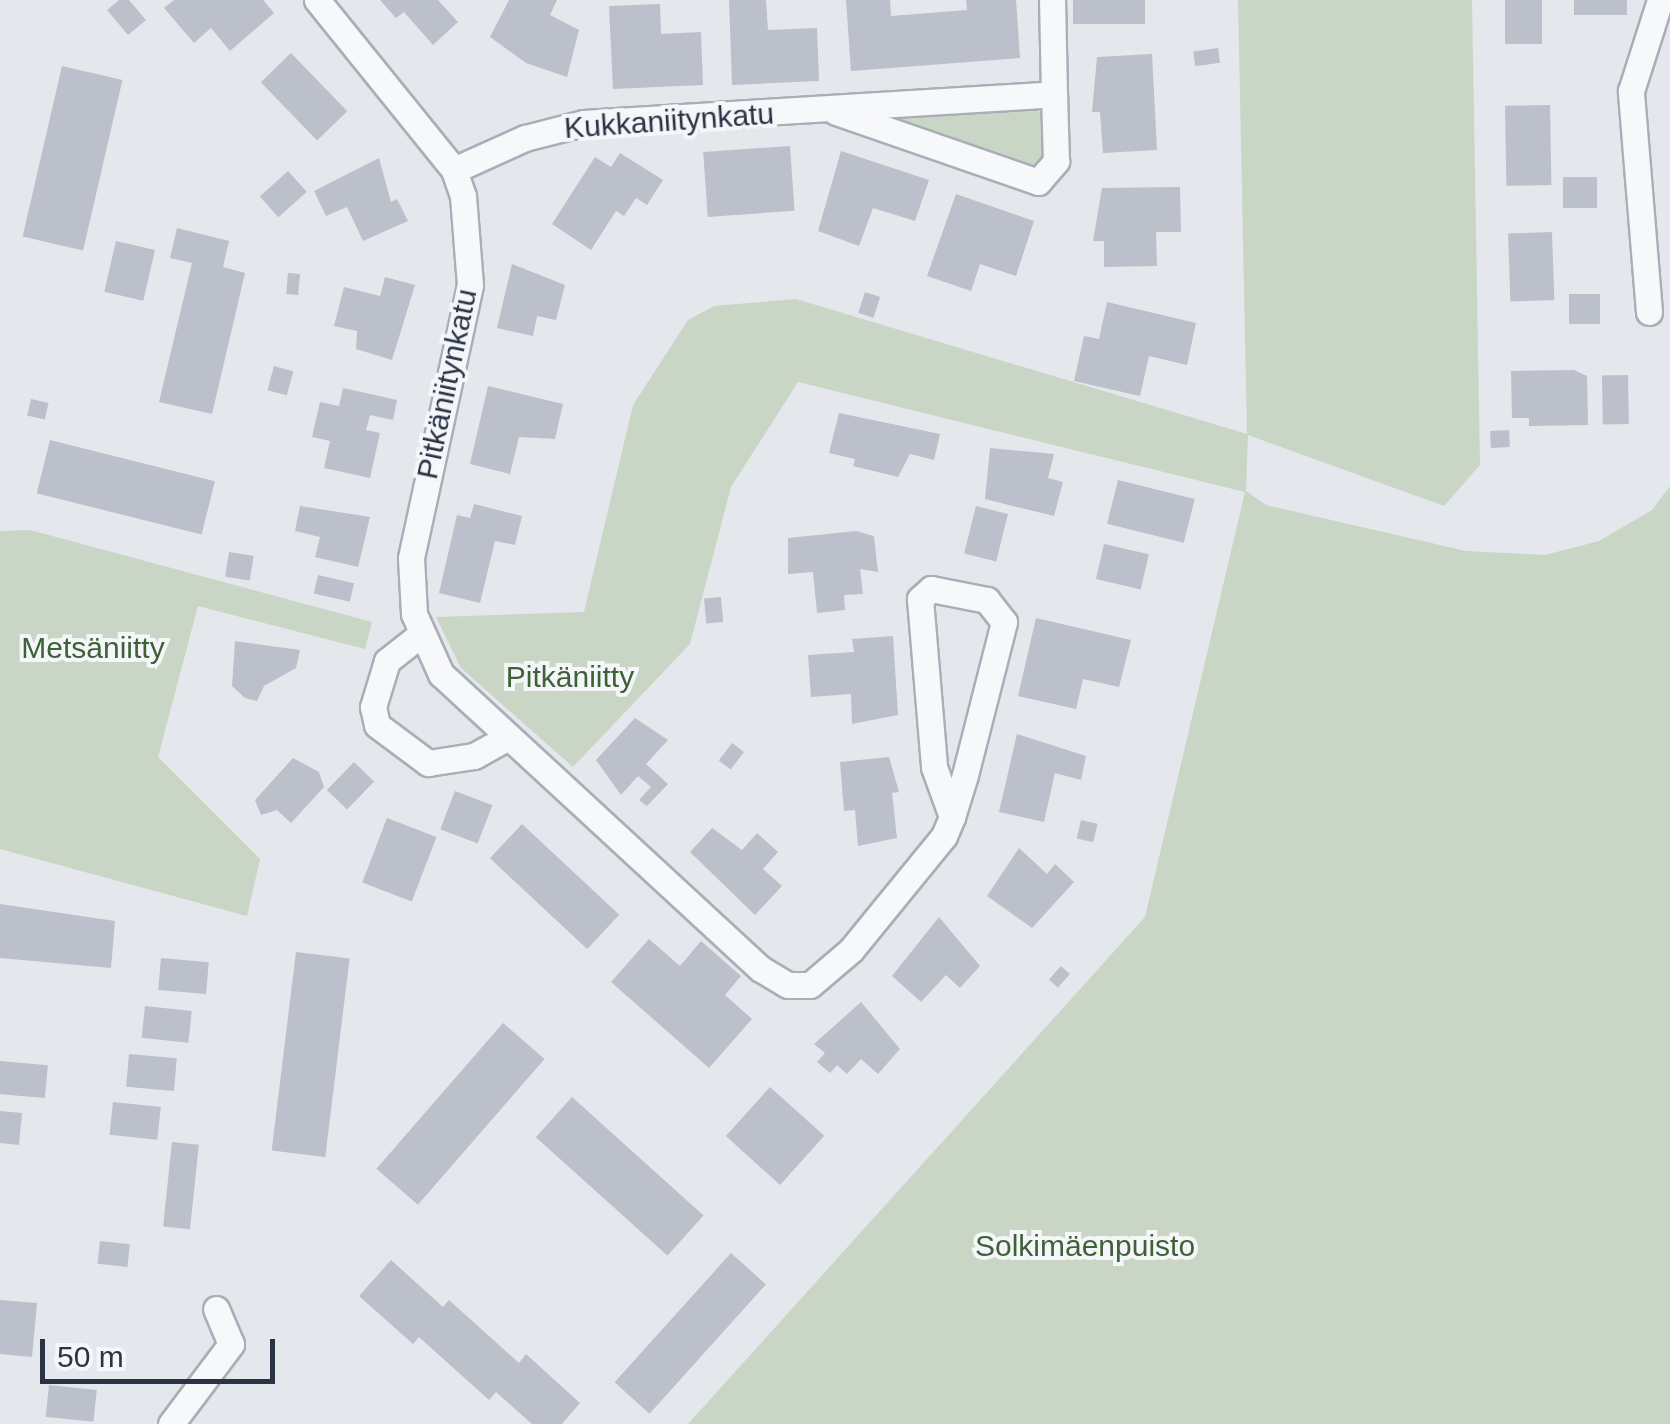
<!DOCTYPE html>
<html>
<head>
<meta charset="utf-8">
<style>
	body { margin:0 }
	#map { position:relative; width:1670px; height:1424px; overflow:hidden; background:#e4e7ec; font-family:Helvetica,sans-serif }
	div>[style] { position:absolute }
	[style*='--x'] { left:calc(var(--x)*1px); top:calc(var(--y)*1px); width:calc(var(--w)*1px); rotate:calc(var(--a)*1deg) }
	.green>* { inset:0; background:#c9d6c5 }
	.building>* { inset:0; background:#bbc0ca; transform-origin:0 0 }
	.roads { filter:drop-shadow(2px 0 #a9aeb7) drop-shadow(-2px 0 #a9aeb7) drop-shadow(0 2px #a9aeb7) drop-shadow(0 -2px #a9aeb7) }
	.street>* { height:25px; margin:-12.5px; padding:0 12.5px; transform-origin:12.5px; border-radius:12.5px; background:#f7f8fa }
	span { translate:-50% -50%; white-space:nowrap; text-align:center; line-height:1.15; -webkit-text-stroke:8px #f4f6f9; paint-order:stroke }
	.street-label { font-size:30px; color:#2b3445 }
	.park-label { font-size:30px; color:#3f6138 }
	.scale { position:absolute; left:40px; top:1339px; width:235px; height:45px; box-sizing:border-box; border:5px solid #2b3445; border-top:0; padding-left:12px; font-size:30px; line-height:35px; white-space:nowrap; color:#2b3445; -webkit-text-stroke:8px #f4f6f9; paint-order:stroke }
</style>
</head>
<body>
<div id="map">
	<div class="green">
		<i style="clip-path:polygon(1238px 0,1472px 0,1480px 465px,1444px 506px,1248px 435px,1246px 491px,1266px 505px,1466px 551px,1545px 555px,1599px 541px,1652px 510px,1670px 486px,1670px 1424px,688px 1424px,1145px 917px,1245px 492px,798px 382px,731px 487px,690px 644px,573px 767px,461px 668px,436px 617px,584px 612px,633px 405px,688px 320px,714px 306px,796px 299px,1247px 434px)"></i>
		<i style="clip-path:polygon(1032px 104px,1043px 116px,1045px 162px,1030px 170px,892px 119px)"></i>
		<i style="clip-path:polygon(30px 530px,372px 622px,365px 649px,198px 606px,158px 757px,260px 859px,247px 916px,0 849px,0 531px)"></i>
	</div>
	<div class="building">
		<i style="clip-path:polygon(119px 0,129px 0,146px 20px,128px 35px,107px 10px)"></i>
		<i style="clip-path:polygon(174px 0,263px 0,274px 13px,230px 51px,211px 28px,194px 43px,164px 8px)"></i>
		<i style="clip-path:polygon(380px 0,438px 0,458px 22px,433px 45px,404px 12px,396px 18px)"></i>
		<i style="clip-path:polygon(509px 0,557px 0,550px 15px,579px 30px,567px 77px,526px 63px,490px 37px)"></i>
		<i style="clip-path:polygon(729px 0,766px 0,768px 30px,817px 28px,819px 81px,732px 85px)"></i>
		<i style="clip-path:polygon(846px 0,890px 0,891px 16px,967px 10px,966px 0,1016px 0,1020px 58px,851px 71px)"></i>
		<i style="left:1073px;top:0;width:72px;height:24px"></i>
		<i style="left:1505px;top:0;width:37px;height:44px"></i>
		<i style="left:1574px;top:0;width:53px;height:15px"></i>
		<i style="clip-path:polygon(660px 4px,661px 34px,701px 32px,703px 85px,613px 89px,609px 6px)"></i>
		<i style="left:1218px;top:48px;width:15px;height:25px;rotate:82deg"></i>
		<i style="left:291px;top:53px;width:81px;height:42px;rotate:46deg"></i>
		<i style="clip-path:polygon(1152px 54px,1157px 150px,1103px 153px,1100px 112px,1092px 112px,1097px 57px)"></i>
		<i style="left:62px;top:66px;width:62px;height:175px;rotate:13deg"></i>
		<i style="left:1550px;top:105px;width:80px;height:45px;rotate:89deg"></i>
		<i style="left:790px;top:146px;width:65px;height:87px;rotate:86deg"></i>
		<i style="clip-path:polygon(841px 151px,929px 180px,915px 221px,873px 208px,859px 246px,818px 231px)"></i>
		<i style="clip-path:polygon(620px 153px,663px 180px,647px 205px,636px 198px,624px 216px,616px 211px,591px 250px,552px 224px,595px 157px,611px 167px)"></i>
		<i style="clip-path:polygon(379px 158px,391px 202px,397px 199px,408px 221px,363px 241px,347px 207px,326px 216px,314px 191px)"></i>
		<i style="left:288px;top:171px;width:28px;height:38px;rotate:48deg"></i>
		<i style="left:1597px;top:177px;width:31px;height:34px;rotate:90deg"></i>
		<i style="clip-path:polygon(1180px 187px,1181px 232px,1156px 232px,1157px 266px,1104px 267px,1104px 241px,1093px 241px,1102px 188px)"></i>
		<i style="clip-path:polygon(956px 194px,1034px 221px,1016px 276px,980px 264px,971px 291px,927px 276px)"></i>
		<i style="clip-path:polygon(177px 228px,229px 241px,223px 267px,245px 273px,212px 414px,159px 402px,192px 263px,170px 258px)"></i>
		<i style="left:1552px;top:232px;width:68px;height:44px;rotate:88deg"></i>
		<i style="left:116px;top:241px;width:40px;height:52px;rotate:13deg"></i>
		<i style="clip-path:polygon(512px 264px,565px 285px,556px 320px,537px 316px,533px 336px,497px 328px)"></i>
		<i style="left:288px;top:273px;width:12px;height:21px;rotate:5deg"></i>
		<i style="clip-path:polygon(385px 277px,415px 285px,392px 360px,356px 349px,357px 331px,334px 326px,344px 287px,380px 296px)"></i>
		<i style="left:865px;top:292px;width:16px;height:22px;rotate:18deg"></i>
		<i style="left:1569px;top:294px;width:31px;height:30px"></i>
		<i style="clip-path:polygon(1107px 302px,1196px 323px,1187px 365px,1149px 356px,1140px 396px,1074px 381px,1084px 336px,1099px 339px)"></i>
		<i style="left:274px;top:366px;width:20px;height:25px;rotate:15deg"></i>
		<i style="clip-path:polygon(1574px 370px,1587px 376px,1588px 425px,1529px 426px,1529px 418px,1512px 418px,1511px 371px)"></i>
		<i style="left:1628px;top:375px;width:49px;height:26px;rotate:89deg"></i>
		<i style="clip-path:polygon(488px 386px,563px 404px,555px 439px,519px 437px,510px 474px,470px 464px)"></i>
		<i style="clip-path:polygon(343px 388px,397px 400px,393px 420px,370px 415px,366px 430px,380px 433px,370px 478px,324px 468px,330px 441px,312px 437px,320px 402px,339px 406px)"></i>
		<i style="left:31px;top:399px;width:18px;height:17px;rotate:13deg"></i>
		<i style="clip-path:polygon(839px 413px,940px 434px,934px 460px,910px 454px,898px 477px,853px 466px,855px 459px,829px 453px)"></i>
		<i style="left:1509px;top:430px;width:17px;height:19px;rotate:87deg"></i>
		<i style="left:50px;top:440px;width:170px;height:55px;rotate:14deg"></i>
		<i style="clip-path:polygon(990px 448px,1054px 454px,1048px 478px,1063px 482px,1054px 516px,985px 499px)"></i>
		<i style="left:1118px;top:480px;width:79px;height:45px;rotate:14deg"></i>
		<i style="clip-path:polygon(474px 504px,522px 516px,515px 545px,495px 541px,480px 603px,439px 593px,457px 515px,470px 518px)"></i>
		<i style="clip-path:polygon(300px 506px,370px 517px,358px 567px,315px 557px,320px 537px,295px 531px)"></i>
		<i style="left:976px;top:506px;width:33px;height:49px;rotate:14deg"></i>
		<i style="clip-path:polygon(856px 531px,874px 536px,878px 572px,860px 569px,863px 594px,844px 595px,845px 610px,817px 613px,813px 572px,788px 574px,788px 538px)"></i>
		<i style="left:1104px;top:544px;width:46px;height:36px;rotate:13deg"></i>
		<i style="left:229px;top:552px;width:25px;height:25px;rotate:9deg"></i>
		<i style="left:318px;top:575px;width:37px;height:19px;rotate:13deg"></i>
		<i style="left:721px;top:597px;width:25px;height:17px;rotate:85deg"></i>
		<i style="clip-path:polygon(1036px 618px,1131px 640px,1119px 687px,1083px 679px,1076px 709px,1018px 696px)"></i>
		<i style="clip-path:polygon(893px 636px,898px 715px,852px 724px,851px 694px,811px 697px,808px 655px,854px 652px,852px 639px)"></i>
		<i style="clip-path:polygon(235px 641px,300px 650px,296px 668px,264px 686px,257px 701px,245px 698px,232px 686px)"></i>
		<i style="clip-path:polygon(635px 718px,668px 740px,646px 764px,668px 784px,647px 806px,639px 800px,651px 787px,638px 776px,621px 795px,596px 760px)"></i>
		<i style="clip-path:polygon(1017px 734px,1086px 756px,1081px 780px,1055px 773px,1044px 822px,999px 812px)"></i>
		<i style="left:732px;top:743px;width:15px;height:22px;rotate:37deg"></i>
		<i style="clip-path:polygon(889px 757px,899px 792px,892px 793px,897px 838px,858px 846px,855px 810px,844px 811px,840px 762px)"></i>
		<i style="clip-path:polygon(293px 758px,319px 772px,324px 787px,291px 823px,277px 810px,261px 815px,255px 800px)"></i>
		<i style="left:354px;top:762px;width:28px;height:39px;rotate:44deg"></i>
		<i style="left:455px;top:791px;width:40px;height:41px;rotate:21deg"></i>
		<i style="left:387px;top:818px;width:53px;height:69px;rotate:21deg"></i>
		<i style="left:1081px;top:820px;width:17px;height:19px;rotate:13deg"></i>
		<i style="left:522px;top:824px;width:133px;height:47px;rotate:43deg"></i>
		<i style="clip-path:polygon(712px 828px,742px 850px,757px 833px,778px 852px,763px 869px,782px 886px,755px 915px,690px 852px)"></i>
		<i style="clip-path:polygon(1019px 848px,1047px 874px,1055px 864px,1074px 882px,1032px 928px,987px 896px)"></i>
		<i style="clip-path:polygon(0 904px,115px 921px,111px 968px,0 958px)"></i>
		<i style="clip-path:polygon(939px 917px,980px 966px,960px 988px,946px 975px,921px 1002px,892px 976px)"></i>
		<i style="clip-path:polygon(649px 939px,680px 966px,701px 941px,741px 976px,725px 995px,752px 1019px,709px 1068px,611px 982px)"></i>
		<i style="left:296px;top:952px;width:54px;height:200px;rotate:7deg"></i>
		<i style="left:161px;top:958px;width:48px;height:32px;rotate:5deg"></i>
		<i style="left:1061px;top:966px;width:12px;height:18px;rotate:42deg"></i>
		<i style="clip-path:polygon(861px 1002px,900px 1049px,878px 1074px,861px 1059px,847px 1074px,837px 1065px,830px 1073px,817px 1062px,825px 1053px,814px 1044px)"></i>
		<i style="left:145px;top:1006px;width:47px;height:32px;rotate:6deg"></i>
		<i style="left:503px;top:1023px;width:55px;height:193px;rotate:41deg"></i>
		<i style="left:129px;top:1054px;width:48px;height:33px;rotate:5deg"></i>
		<i style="left:0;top:1061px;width:48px;height:33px;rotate:5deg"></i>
		<i style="left:770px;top:1087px;width:73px;height:66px;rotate:42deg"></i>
		<i style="left:572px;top:1097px;width:177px;height:54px;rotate:42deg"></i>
		<i style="left:113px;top:1102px;width:48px;height:33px;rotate:6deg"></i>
		<i style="clip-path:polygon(0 1111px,22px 1113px,19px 1145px,0 1143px)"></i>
		<i style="left:172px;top:1142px;width:27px;height:85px;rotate:6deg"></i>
		<i style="left:100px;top:1241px;width:30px;height:23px;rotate:6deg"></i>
		<i style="left:731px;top:1253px;width:47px;height:174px;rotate:42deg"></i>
		<i style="clip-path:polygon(391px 1260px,443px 1307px,449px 1300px,519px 1363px,526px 1354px,580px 1403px,562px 1424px,532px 1424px,496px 1392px,489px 1400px,419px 1337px,413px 1344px,359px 1296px)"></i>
		<i style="clip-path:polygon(0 1300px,37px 1303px,32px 1357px,0 1354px)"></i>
		<i style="left:49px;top:1385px;width:48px;height:32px;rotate:6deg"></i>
	</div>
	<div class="roads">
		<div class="street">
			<i style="--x:317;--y:0;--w:218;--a:51.1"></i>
			<i style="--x:454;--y:170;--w:28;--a:71"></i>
			<i style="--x:463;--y:196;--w:89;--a:85.5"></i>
			<i style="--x:470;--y:285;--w:279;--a:102.2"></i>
			<i style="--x:411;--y:558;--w:56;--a:86.9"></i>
			<i style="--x:414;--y:614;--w:66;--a:65.8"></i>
			<i style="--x:441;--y:674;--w:435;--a:42.7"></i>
			<i style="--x:761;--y:969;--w:31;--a:31"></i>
			<i style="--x:788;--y:985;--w:22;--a:0"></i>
			<i style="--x:810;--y:985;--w:54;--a:-40.5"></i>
			<i style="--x:851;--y:950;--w:147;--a:-50.8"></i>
			<i style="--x:944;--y:836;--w:21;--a:-67"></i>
			<i style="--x:952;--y:817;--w:44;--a:-72.8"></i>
			<i style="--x:965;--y:775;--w:158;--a:-75.7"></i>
			<i style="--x:1004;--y:622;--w:28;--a:-128"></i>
			<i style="--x:987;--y:600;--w:57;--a:-168.9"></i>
			<i style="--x:931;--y:589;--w:15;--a:138"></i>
			<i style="--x:920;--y:599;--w:169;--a:85.2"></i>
			<i style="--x:934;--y:767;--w:53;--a:70.2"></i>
			<i style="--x:836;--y:112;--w:214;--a:19.1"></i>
			<i style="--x:1038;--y:182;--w:28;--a:-49"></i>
			<i style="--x:1056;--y:161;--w:67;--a:-91.7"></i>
			<i style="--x:454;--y:170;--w:78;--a:-24.3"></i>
			<i style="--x:525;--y:138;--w:61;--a:-14.3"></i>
			<i style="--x:584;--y:123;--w:471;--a:-3.5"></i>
			<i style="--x:1054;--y:94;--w:94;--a:-91.2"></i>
			<i style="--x:1649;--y:312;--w:222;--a:-94.7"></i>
			<i style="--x:1631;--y:91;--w:96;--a:-72.3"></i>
			<i style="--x:420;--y:635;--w:42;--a:141.8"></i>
			<i style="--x:387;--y:661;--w:48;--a:106.9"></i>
			<i style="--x:373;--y:707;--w:18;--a:77"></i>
			<i style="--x:377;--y:725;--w:64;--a:36.7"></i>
			<i style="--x:428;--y:763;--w:47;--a:-8.7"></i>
			<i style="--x:474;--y:756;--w:37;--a:-29"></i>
			<i style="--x:171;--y:1424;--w:100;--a:-53.1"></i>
			<i style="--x:231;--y:1344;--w:38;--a:-113"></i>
		</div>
	</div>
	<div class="street-label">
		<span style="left:669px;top:121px;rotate:-4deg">Kukkaniitynkatu</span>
		<span style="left:447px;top:384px;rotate:-78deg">Pitkäniitynkatu</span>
	</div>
	<div class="park-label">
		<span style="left:93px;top:648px">Metsäniitty</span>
		<span style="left:570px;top:677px">Pitkäniitty</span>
		<span style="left:1085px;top:1246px">Solkimäenpuisto</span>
	</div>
	<div class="scale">50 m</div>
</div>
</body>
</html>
